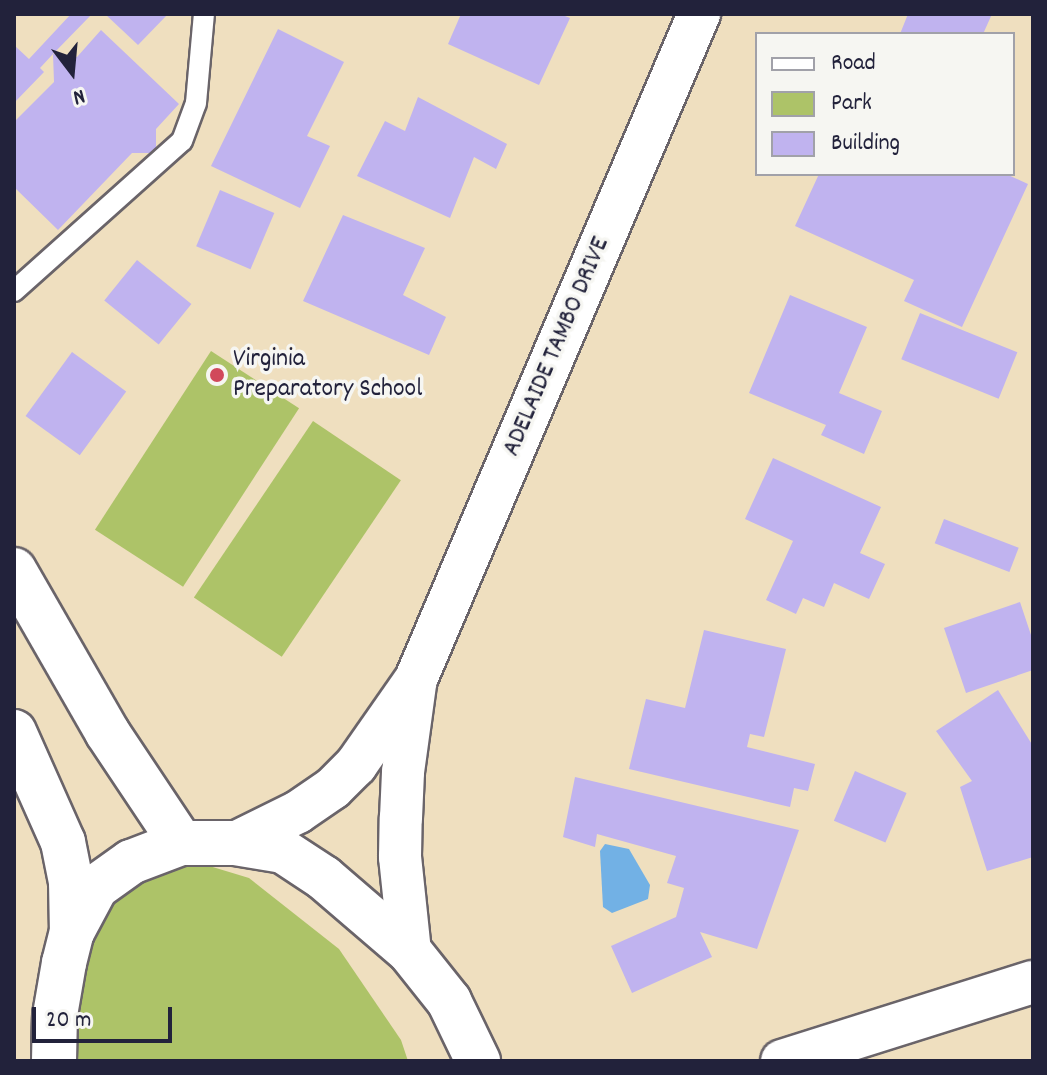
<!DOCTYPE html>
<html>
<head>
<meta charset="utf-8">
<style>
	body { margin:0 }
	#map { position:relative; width:1047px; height:1075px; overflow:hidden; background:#efdfbf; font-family:Dekko,sans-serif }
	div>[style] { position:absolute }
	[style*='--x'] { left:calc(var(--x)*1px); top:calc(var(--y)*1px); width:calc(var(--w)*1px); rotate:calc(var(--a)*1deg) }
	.green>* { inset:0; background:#adc368; transform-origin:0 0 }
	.water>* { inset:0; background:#72b1e5 }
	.building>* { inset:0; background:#c0b3ef; transform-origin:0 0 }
	.roads { filter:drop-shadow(2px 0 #6a6469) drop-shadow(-2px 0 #6a6469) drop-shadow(0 2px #6a6469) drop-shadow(0 -2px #6a6469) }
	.service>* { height:20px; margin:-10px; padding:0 10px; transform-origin:10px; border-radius:10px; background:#fff }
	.minor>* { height:42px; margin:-21px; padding:0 21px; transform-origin:21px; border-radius:21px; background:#fff }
	.tertiary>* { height:44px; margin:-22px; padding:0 22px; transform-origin:22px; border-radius:22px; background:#fff }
	.dots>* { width:22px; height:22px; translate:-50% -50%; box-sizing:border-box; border:4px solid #f6f6f2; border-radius:50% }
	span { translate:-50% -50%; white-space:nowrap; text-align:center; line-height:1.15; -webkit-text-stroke:7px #f6f6f2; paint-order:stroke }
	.street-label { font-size:26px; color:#22223b }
	.poi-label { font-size:26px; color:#22223b }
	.left { translate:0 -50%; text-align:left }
	.frame { position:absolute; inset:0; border:16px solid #22223b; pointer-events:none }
	.legend { position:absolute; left:755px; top:32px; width:260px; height:144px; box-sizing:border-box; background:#f6f6f2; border:2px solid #a1a1a9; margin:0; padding:10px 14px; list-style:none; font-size:24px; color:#22223b }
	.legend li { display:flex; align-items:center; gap:16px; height:40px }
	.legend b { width:40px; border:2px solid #a1a1a9 }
	.north { position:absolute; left:32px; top:32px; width:80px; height:80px; -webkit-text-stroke:6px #f6f6f2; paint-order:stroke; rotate:164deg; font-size:22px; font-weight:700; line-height:32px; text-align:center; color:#22223b }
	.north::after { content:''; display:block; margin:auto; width:28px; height:36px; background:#22223b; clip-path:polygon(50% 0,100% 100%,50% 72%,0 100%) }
	.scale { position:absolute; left:32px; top:1007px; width:140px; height:36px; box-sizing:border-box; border:4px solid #22223b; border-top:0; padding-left:10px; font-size:24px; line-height:28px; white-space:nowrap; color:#22223b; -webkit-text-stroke:6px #f6f6f2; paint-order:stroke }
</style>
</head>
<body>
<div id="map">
	<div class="green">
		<i style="left:211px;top:351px;width:105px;height:213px;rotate:33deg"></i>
		<i style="left:313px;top:421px;width:106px;height:213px;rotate:34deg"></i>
		<i style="clip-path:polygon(173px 855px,249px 878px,339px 949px,401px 1040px,408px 1061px,50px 1061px,57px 915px)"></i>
	</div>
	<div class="water">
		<i style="clip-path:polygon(605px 844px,629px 849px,650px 885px,648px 899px,612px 913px,603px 907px,600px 851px)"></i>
	</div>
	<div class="building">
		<i style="clip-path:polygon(71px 14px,92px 14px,53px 54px,77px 57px,101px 30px,179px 104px,156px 129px,156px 153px,132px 153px,58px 230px,14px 187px,14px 122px,54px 82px,53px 54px,40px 68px,44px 72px,14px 103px,14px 45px,29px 59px)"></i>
		<i style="clip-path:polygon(105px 14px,168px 14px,138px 45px)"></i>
		<i style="clip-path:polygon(461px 14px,560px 14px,570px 18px,539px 85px,448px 44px)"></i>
		<i style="clip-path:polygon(908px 14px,992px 14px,983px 34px,900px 34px)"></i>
		<i style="clip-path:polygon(278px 29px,344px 62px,307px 136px,330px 146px,300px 208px,211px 166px)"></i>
		<i style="clip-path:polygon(418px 97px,507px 144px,496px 169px,474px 157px,450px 218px,357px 176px,385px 121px,405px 131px)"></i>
		<i style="clip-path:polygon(819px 174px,1006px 174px,1028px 184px,962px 327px,904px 301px,914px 280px,795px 226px)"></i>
		<i style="left:220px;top:190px;width:59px;height:61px;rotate:23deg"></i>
		<i style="clip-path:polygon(343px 215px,425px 248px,403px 295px,446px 317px,429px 355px,303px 301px)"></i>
		<i style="left:137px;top:260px;width:70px;height:52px;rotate:39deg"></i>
		<i style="clip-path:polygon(790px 295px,867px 327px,839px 393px,882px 411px,864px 454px,821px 435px,826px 425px,749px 393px)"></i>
		<i style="left:920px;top:313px;width:105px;height:50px;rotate:22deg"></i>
		<i style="left:72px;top:352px;width:67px;height:79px;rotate:36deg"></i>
		<i style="clip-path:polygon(773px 458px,881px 507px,860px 553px,885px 564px,869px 599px,834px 583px,824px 607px,803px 598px,796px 614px,766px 600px,793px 541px,745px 519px)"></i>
		<i style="left:944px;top:519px;width:80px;height:26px;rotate:21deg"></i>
		<i style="clip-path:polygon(1020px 602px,1033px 641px,1033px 670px,966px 693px,944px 628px)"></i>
		<i style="clip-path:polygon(704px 630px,786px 649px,764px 737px,750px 734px,747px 747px,815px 764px,808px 791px,794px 788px,790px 807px,629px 769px,646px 699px,685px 708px)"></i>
		<i style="clip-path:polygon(998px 690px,1033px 746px,1033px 857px,987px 871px,960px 787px,972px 781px,936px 731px)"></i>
		<i style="left:855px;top:771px;width:56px;height:54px;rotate:23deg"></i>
		<i style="clip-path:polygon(575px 777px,799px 830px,757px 949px,700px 932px,712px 957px,632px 993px,611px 946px,676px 917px,684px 888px,667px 883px,676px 856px,597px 834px,595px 847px,563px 837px)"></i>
	</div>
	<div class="roads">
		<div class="service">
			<i style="--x:14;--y:291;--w:225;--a:-41.8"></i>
			<i style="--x:182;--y:141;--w:40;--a:-69.8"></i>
			<i style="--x:196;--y:103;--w:89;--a:-84.9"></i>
		</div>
		<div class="minor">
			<i style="--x:235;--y:843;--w:70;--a:-26.2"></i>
			<i style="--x:298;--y:812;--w:42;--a:-34.4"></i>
			<i style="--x:333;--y:788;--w:33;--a:-45"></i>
			<i style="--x:356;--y:765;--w:105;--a:-55.1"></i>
			<i style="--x:416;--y:679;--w:723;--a:-66.95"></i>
			<i style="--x:410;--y:952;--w:96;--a:-96"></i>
			<i style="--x:400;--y:857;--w:39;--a:-89"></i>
			<i style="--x:401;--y:818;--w:46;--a:-87.5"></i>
			<i style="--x:403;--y:772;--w:89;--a:-82.2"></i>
			<i style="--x:782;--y:1061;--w:263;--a:-17.5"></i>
		</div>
		<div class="tertiary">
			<i style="--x:14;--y:570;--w:187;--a:60.1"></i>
			<i style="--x:107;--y:732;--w:133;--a:56.3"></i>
			<i style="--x:14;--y:732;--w:120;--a:66"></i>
			<i style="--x:63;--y:842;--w:41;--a:78.7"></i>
			<i style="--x:71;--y:882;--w:50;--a:88.9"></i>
			<i style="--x:54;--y:1061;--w:46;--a:-88.8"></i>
			<i style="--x:55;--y:1015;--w:53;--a:-80.2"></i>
			<i style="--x:64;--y:963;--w:32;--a:-76"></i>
			<i style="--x:72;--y:932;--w:51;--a:-61.9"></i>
			<i style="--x:96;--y:887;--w:43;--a:-35.5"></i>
			<i style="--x:131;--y:862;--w:53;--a:-20.8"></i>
			<i style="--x:181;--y:843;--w:54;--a:0"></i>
			<i style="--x:235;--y:843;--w:49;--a:9.5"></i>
			<i style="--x:283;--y:851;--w:49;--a:33.4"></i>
			<i style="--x:324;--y:878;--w:113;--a:40.7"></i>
			<i style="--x:410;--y:952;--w:63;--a:51.5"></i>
			<i style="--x:449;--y:1001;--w:67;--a:64.2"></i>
		</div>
	</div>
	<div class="dots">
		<i style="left:217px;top:375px;background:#d1495b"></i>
	</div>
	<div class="street-label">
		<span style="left:557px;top:347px;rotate:-67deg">ADELAIDE TAMBO DRIVE</span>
	</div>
	<div class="poi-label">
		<span class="left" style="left:233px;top:375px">Virginia<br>Preparatory School</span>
	</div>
	<div class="frame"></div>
	<ul class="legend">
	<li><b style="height:10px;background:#fff"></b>Road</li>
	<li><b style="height:22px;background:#adc368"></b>Park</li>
	<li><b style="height:22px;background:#c0b3ef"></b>Building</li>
	</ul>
	<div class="north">N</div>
	<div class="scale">20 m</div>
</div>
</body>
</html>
